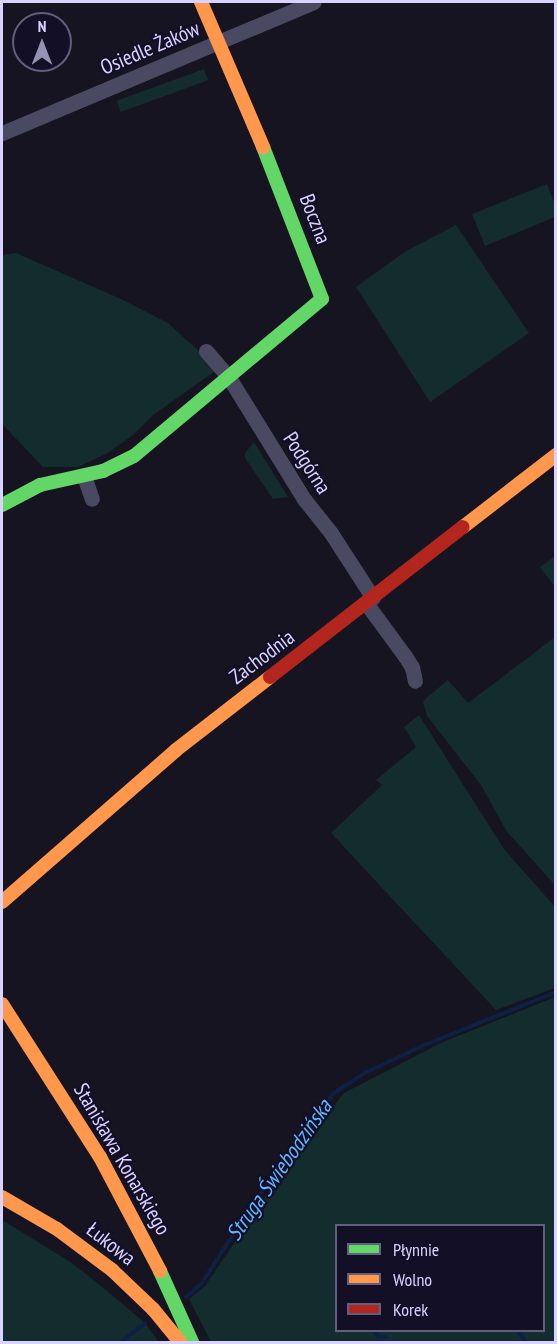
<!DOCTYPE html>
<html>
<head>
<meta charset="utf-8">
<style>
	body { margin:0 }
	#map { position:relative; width:557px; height:1344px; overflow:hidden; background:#161421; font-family:"PT Sans Narrow",sans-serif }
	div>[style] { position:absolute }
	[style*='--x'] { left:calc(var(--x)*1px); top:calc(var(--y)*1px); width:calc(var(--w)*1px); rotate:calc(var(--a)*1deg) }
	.green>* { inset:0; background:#132c2d; transform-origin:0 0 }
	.stream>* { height:4px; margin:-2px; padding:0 2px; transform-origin:2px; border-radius:2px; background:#0d2144 }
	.street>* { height:15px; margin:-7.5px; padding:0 7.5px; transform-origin:7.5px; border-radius:7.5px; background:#4a4962 }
	.fast>* { height:14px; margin:-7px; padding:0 7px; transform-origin:7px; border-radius:7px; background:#63d668 }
	.slow>* { height:14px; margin:-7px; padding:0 7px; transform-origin:7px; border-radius:7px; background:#ff974d }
	.jam>* { height:14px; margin:-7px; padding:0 7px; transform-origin:7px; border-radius:7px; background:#b3261e }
	span { translate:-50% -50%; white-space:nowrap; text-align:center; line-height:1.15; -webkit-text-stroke:4.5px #130f26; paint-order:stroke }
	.street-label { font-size:21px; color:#d9d4ff }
	.water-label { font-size:22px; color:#62b6ff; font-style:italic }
	.frame { position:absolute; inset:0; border:3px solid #d9d4ff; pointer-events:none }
	.legend { position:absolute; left:335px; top:1224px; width:210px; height:108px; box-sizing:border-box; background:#130f26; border:2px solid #625e7d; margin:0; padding:8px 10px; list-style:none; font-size:18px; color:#d9d4ff }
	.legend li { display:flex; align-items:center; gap:12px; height:30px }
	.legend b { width:30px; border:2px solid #625e7d }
	.north { position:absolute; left:12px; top:12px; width:60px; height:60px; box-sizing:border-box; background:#130f26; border:2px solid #625e7d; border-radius:50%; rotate:0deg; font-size:16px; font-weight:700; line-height:24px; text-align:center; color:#d9d4ff }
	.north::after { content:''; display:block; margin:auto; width:21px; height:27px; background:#9591b1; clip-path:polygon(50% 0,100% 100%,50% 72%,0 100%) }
</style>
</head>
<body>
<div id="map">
	<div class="green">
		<i style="left:204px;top:69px;width:12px;height:93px;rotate:70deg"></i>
		<i style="clip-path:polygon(547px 184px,555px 205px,555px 217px,485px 246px,472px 214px)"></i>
		<i style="clip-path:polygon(456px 225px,529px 333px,430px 402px,356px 287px,406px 251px)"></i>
		<i style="clip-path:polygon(16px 253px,121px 299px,168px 323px,212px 363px,214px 372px,153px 415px,133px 435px,106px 454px,78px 467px,43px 467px,2px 424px,2px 255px)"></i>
		<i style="clip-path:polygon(254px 442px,288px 497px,273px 499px,245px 458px,245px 453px)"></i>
		<i style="clip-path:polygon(554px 557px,556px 559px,555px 587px,540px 567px)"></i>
		<i style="clip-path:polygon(555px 637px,555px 885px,507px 832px,481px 785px,427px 716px,423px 701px,448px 680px,468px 703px)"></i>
		<i style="clip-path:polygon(419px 715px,504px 849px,555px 907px,555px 988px,496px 1010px,331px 833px,382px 785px,376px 780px,416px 747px,404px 727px)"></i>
		<i style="clip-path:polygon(evenodd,555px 997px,555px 1342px,211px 1342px,189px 1299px,205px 1286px,276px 1181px,344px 1093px,443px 1042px,555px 997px,336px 1226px,544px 1226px,544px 1330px,336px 1330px,336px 1226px)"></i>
		<i style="clip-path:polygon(2px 1220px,69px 1261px,100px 1285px,145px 1323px,159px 1342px,2px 1342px)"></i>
	</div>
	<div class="stream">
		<i style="--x:186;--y:1297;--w:21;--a:-41"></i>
		<i style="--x:202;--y:1283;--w:89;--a:-57.4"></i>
		<i style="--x:250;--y:1208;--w:142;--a:-53.9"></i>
		<i style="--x:334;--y:1093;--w:37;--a:-33"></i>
		<i style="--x:365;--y:1073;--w:63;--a:-25.3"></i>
		<i style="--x:422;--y:1046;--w:144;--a:-21.9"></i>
		<i style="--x:372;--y:1330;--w:10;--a:45"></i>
		<i style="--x:379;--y:1337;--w:7;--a:0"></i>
		<i style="--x:517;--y:1330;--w:15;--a:53"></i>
		<i style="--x:121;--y:1342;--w:31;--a:-38"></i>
	</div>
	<div class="street">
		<i style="--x:2;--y:133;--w:338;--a:-22.8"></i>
		<i style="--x:206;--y:351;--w:33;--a:49"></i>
		<i style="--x:228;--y:376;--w:145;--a:58.3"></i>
		<i style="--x:304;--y:499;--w:43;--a:51.5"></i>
		<i style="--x:331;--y:533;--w:77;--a:57.1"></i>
		<i style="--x:84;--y:476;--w:24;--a:71"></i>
		<i style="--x:366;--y:603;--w:66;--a:53.7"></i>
		<i style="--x:405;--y:656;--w:13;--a:58"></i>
		<i style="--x:412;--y:667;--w:14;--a:78"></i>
	</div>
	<div class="fast">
		<i style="--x:2;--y:505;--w:43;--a:-27.8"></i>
		<i style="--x:40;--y:485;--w:65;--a:-12.5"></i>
		<i style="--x:103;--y:471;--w:34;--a:-26"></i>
		<i style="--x:134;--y:456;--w:245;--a:-39.9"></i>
		<i style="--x:322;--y:299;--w:163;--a:-111.2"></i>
		<i style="--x:160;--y:1271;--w:78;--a:65.7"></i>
	</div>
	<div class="slow">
		<i style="--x:201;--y:2;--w:158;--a:66.8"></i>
		<i style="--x:463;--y:527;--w:118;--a:-37.7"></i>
		<i style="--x:2;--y:902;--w:231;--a:-41.1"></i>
		<i style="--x:176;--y:750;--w:119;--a:-37.8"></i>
		<i style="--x:2;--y:1004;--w:182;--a:57.4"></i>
		<i style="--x:100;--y:1157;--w:129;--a:62.2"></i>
		<i style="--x:2;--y:1197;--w:64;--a:30.2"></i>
		<i style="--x:57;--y:1229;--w:69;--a:36.7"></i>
		<i style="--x:112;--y:1270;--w:57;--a:43.6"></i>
		<i style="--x:153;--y:1309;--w:43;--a:50.7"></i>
	</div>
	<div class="jam">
		<i style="--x:270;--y:677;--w:244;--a:-37.9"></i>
	</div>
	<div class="street-label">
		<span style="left:150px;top:48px;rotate:-23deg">Osiedle Żaków</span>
		<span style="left:315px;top:219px;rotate:69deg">Boczna</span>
		<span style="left:307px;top:463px;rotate:57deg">Podgórna</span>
		<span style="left:262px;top:657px;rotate:-37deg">Zachodnia</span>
		<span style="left:122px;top:1159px;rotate:60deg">Stanisława Konarskiego</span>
		<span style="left:111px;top:1244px;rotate:38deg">Łukowa</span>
	</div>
	<div class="water-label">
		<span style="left:279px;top:1170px;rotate:-55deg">Struga Świebodzińska</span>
	</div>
	<div class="frame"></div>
	<ul class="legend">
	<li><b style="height:8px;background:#63d668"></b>Płynnie</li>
	<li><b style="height:8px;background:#ff974d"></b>Wolno</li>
	<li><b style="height:8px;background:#b3261e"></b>Korek</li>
	</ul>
	<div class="north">N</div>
</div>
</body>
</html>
